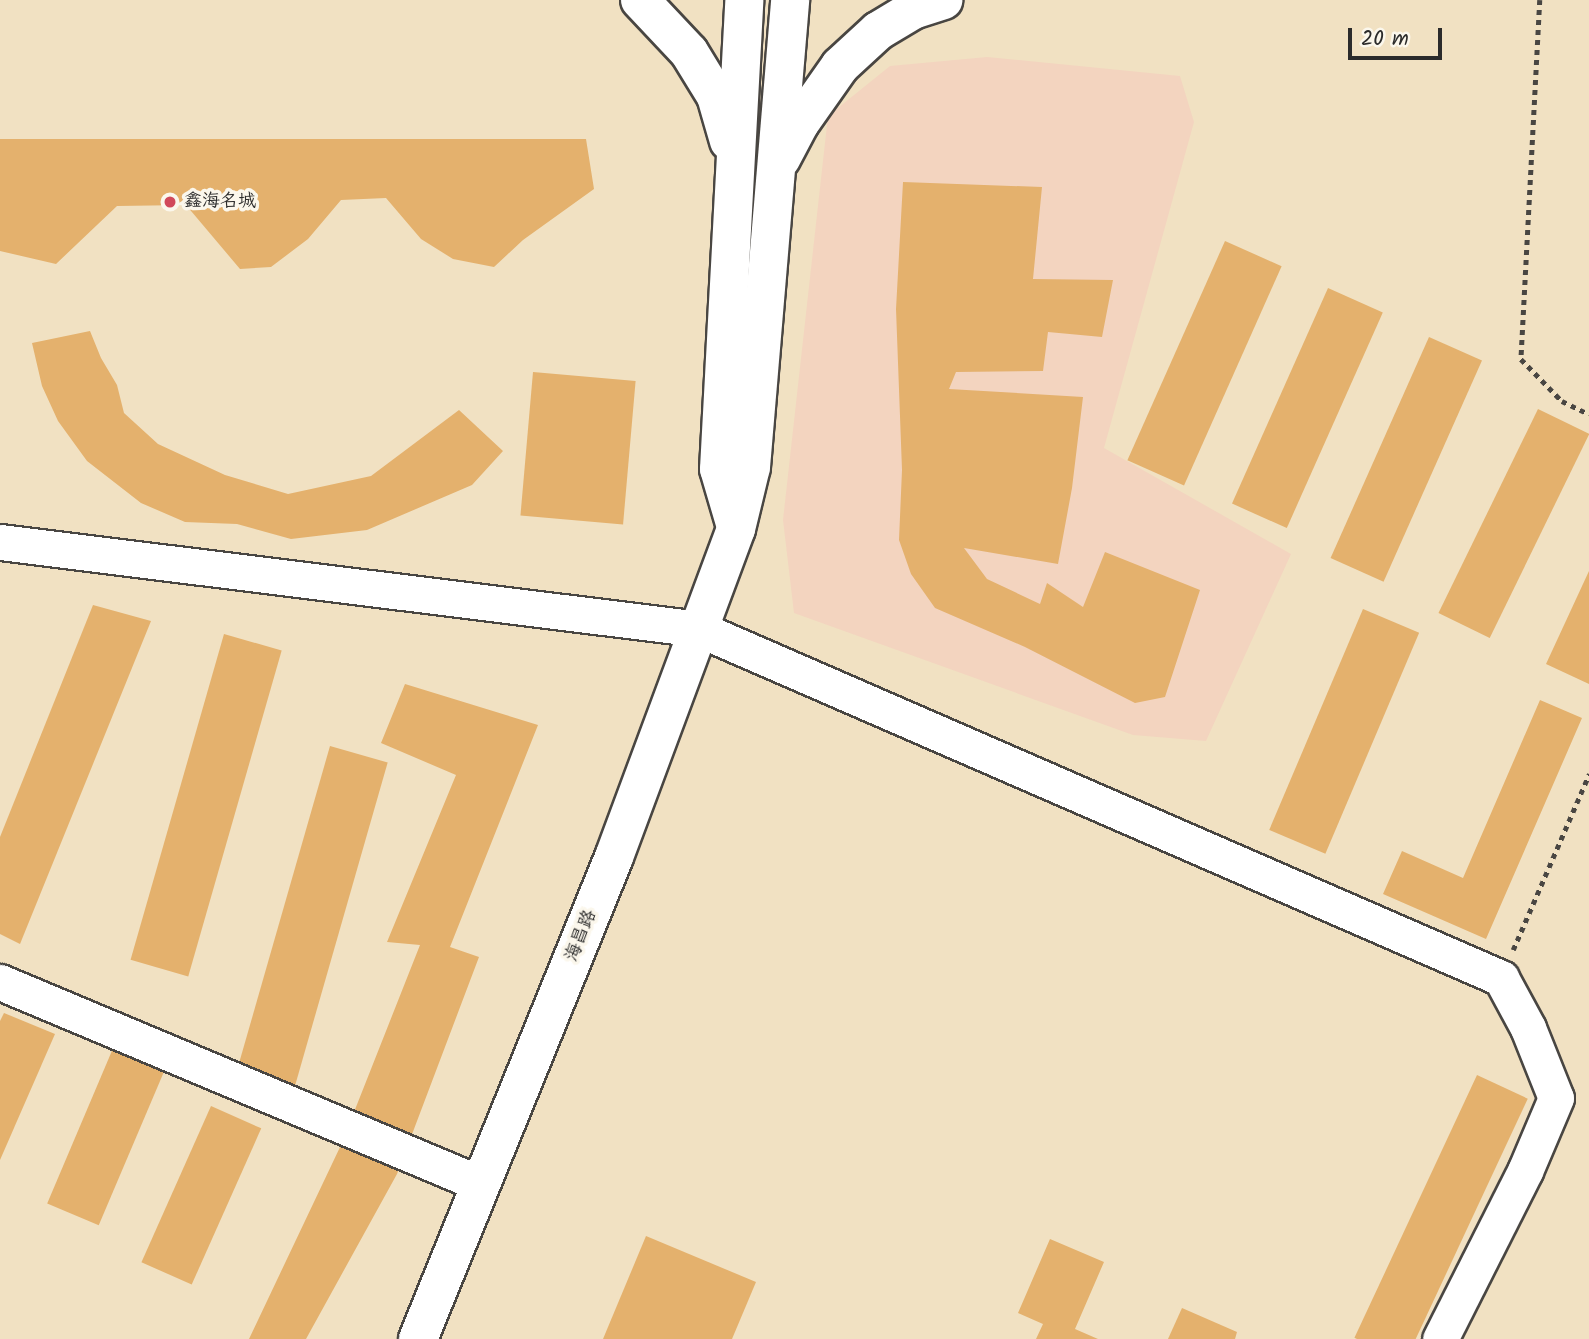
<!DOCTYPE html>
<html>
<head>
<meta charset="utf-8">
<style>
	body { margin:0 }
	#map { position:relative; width:1589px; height:1339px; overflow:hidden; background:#f1e1c2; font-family:Kalam,"LXGW WenKai TC",sans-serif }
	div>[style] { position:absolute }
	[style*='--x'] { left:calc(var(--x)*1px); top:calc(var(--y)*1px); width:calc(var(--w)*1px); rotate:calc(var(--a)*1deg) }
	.built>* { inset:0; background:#f3d4bf }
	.building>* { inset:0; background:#e4b16d; transform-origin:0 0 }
	.path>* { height:4.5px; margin-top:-2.25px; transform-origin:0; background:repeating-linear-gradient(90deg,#494642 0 5px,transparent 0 10px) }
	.roads { filter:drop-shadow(2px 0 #494642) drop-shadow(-2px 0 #494642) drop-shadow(0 2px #494642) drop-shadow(0 -2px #494642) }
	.street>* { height:35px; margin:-17.5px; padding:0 17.5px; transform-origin:17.5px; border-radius:17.5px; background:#fff }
	.secondary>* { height:38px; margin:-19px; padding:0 19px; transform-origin:19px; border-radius:19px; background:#fff }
	.dots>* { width:19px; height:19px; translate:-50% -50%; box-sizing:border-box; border:4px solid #fbf7ec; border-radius:50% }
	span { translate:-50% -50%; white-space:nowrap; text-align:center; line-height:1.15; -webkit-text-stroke:7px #fbf7ec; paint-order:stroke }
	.poi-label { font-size:18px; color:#2b2b2b }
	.left { translate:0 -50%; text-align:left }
	.street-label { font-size:18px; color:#2b2b2b }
	.scale { position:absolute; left:1348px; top:28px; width:94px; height:32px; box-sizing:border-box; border:4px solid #2b2b2b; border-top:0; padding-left:9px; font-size:21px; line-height:24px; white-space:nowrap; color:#2b2b2b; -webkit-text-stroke:5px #fbf7ec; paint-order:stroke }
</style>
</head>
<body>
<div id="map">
	<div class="built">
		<i style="clip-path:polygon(987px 57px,1180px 76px,1194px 122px,1104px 448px,1291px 554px,1206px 741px,1133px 735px,794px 613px,783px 520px,828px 116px,890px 66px)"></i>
	</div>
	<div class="building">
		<i style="clip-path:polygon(0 139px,586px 139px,594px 189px,523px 240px,494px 267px,453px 259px,421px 239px,386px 198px,341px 200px,308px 239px,271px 267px,240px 269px,186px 205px,117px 206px,56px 264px,0 251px)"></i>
		<i style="clip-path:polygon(903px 182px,1042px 187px,1033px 279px,1113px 280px,1102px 337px,1048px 332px,1043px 371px,956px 372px,949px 389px,1083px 397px,1072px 488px,1058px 564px,964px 548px,987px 579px,1040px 604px,1047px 583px,1083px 607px,1105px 552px,1200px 590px,1165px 697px,1135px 703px,1025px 647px,935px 608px,911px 574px,899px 540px,902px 470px,896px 309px)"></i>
		<i style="left:1225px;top:241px;width:62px;height:240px;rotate:24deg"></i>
		<i style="left:1328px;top:288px;width:60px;height:236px;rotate:24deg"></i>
		<i style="clip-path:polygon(90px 331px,101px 358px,117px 385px,124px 413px,158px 444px,225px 475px,288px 494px,371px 476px,459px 410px,503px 451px,472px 485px,367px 530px,291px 539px,237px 524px,185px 522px,141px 503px,87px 461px,58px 421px,42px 386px,32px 343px)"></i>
		<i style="left:1429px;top:337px;width:58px;height:242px;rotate:24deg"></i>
		<i style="left:533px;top:372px;width:103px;height:144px;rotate:5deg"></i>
		<i style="left:1538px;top:409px;width:57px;height:227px;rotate:26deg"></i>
		<i style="clip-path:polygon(1589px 571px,1589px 684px,1546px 664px)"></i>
		<i style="clip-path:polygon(93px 605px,151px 621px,20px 944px,0 934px,0 837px)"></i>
		<i style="left:1363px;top:609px;width:61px;height:240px;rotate:23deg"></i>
		<i style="left:224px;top:634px;width:60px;height:339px;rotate:16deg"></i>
		<i style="clip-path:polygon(405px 684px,538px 725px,450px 947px,479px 957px,397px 1174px,306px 1339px,249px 1339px,341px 1145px,420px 945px,387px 942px,456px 775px,381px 743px)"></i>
		<i style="clip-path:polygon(1540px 700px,1582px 718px,1486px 939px,1383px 894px,1402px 851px,1463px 878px)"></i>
		<i style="left:330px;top:746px;width:60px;height:339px;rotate:16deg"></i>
		<i style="clip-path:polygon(4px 1013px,55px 1034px,0 1160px,0 1021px)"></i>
		<i style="left:114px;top:1046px;width:56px;height:171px;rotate:23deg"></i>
		<i style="left:1477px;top:1075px;width:56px;height:290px;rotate:25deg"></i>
		<i style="left:211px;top:1106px;width:55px;height:171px;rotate:24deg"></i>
		<i style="clip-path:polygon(646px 1236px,756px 1282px,732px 1339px,603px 1339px)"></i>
		<i style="clip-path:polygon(1050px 1239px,1104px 1262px,1075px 1329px,1098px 1339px,1036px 1339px,1043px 1324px,1018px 1313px)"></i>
		<i style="clip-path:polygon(1182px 1308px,1237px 1332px,1235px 1339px,1168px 1339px)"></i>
	</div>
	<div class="path">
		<i style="--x:1540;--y:0;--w:360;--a:93"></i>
		<i style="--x:1521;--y:359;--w:59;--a:45.7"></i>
		<i style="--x:1562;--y:401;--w:30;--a:26"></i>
		<i style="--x:1513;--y:950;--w:192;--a:-66.6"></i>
	</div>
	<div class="roads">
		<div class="street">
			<i style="--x:0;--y:542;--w:704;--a:7.09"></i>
			<i style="--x:699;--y:629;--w:875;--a:23.52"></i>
			<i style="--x:1501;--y:978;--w:57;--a:61.6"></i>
			<i style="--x:1528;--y:1028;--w:75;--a:68.2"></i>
			<i style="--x:1556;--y:1098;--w:79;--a:113"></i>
			<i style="--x:1525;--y:1171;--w:188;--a:116.8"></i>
			<i style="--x:0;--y:982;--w:522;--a:22.78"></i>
		</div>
		<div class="secondary">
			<i style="--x:640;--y:0;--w:71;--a:46.7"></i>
			<i style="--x:689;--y:52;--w:52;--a:58.5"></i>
			<i style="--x:716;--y:96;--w:47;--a:73.9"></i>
			<i style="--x:781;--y:159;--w:41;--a:-62.2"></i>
			<i style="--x:800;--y:123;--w:70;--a:-54.9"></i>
			<i style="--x:840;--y:66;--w:52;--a:-42.6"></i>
			<i style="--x:878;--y:31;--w:41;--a:-31"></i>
			<i style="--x:913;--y:10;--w:32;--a:-18"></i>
			<i style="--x:736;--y:527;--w:60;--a:-106.3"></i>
			<i style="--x:719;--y:469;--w:470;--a:-86.9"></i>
			<i style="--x:418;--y:1339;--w:520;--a:-67.87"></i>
			<i style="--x:614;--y:857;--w:350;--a:-69.6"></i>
			<i style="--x:736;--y:529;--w:64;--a:-76.4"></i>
			<i style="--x:751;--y:467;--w:469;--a:-85.2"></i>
		</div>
	</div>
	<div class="dots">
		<i style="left:170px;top:202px;background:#d1495b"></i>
	</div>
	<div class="poi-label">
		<span class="left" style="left:184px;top:202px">鑫海名城</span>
	</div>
	<div class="street-label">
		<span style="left:582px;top:936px;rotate:-68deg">海昌路</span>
	</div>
	<div class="scale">20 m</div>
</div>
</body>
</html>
